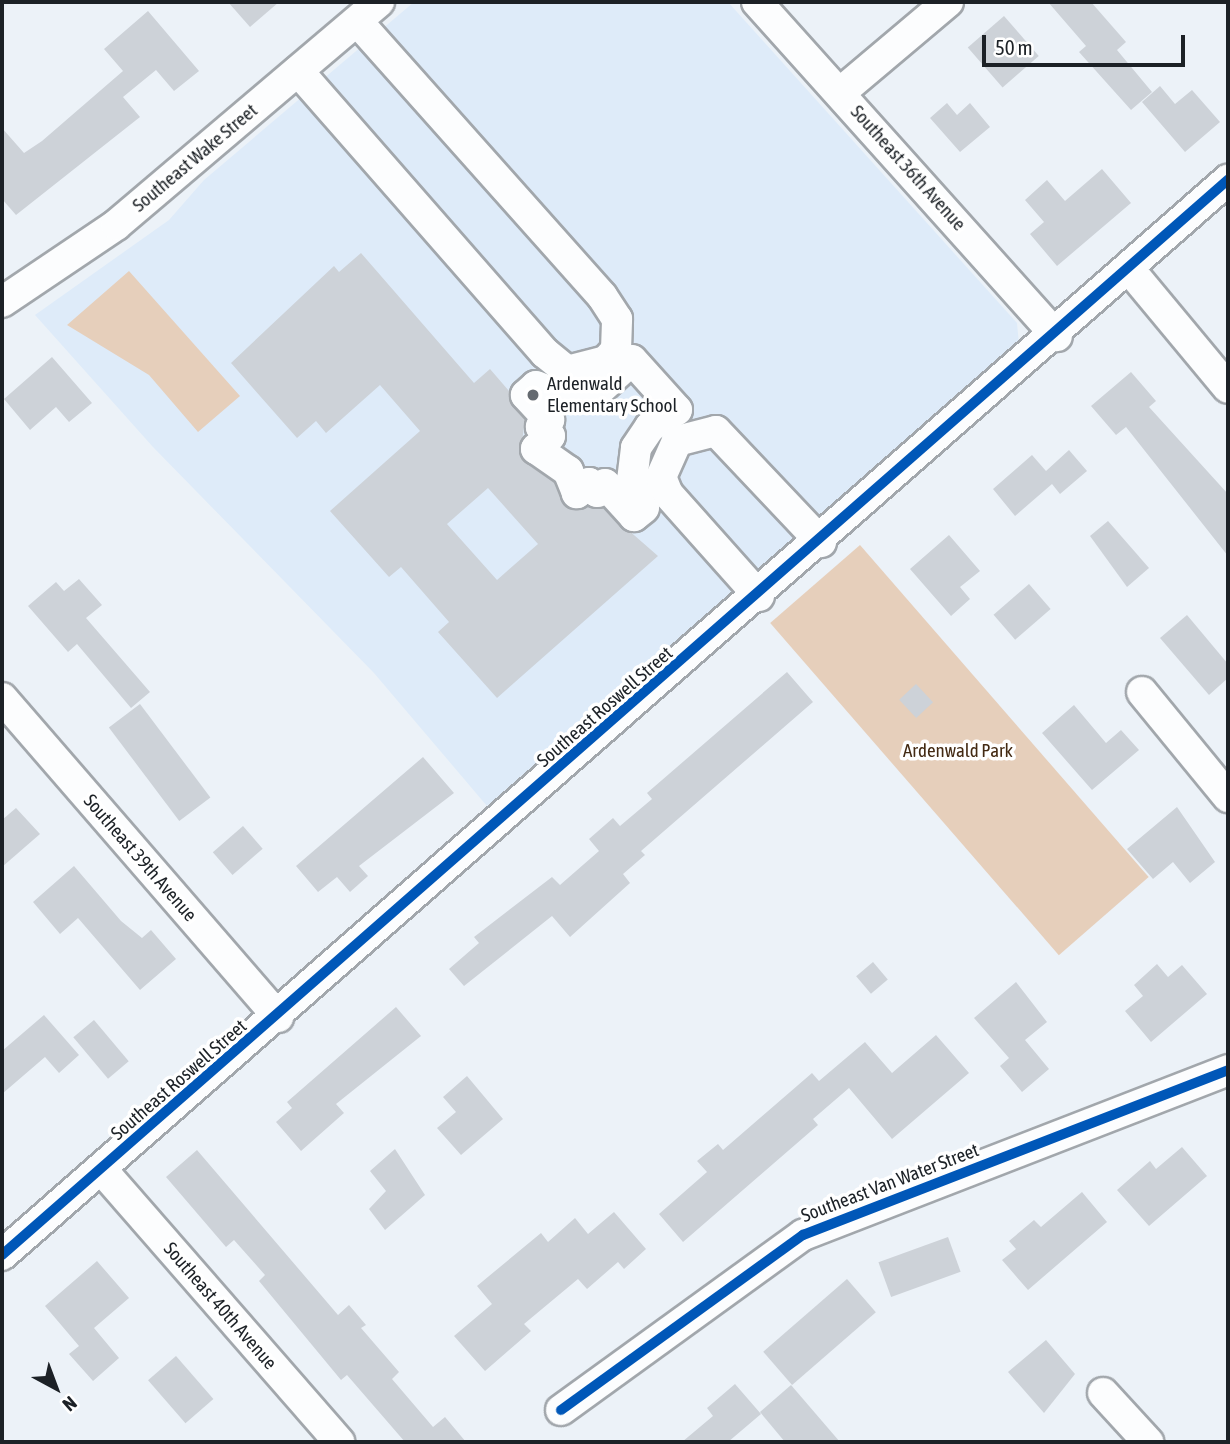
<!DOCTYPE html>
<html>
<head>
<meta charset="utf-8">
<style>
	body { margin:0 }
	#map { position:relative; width:1230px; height:1444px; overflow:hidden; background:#ecf2f8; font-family:"Asap Condensed",sans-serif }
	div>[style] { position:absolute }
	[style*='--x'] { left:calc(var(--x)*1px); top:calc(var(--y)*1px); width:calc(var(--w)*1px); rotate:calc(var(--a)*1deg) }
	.built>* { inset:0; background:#deebf9 }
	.green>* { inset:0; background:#e6cfbb; transform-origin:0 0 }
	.building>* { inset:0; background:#cdd2d8; transform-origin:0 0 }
	.roads { filter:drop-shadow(2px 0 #a2a7ac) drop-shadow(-2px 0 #a2a7ac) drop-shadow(0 2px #a2a7ac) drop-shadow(0 -2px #a2a7ac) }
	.minor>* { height:30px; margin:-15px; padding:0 15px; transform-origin:15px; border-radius:15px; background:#fcfdfe }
	.cycleway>* { height:10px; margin:-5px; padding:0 5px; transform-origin:5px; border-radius:5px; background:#0057b8 }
	.dots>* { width:19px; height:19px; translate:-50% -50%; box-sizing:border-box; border:4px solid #fff; border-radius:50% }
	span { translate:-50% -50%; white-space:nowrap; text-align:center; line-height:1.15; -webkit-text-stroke:7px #fff; paint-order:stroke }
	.street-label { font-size:19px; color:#1c2126 }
	.poi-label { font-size:19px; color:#1c2126 }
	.left { translate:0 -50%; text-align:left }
	.park-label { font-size:19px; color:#432a13 }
	.frame { position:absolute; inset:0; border:4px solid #1c2126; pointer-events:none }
	.north { position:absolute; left:21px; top:1353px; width:70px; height:70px; -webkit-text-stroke:5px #fff; paint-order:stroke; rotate:139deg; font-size:19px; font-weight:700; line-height:28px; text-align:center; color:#1c2126 }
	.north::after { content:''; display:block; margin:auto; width:24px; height:32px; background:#1c2126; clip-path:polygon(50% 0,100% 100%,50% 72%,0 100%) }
	.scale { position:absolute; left:982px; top:35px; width:203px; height:32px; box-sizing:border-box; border:4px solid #1c2126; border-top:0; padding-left:9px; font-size:21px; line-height:24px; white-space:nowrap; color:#1c2126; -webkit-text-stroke:5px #fff; paint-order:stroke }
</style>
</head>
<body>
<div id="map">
	<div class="built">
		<i style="clip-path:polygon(414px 2px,728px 2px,1017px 323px,1019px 344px,487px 806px,374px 673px,153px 447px,35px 315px,169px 220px,204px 180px)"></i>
	</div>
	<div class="green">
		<i style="clip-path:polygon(129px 271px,240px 396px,198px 432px,149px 375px,67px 325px)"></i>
		<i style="left:860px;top:545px;width:440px;height:119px;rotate:49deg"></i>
	</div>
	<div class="building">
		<i style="clip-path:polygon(228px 2px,279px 2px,250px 27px)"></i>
		<i style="clip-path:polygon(1048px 2px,1091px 2px,1126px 42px,1117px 50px,1152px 92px,1131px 110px,1079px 52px,1086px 46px)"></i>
		<i style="clip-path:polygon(148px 11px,199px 71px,174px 91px,156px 70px,123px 97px,140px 117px,16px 215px,2px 199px,2px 128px,24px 153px,42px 141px,123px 71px,104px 49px)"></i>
		<i style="left:1004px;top:16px;width:53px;height:48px;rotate:49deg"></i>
		<i style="clip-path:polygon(1160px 86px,1175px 104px,1192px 90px,1220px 122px,1185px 152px,1142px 102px)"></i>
		<i style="clip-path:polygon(947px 103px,957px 115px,970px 103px,990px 127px,960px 152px,930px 118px)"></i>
		<i style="clip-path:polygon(1102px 169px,1131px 203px,1057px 266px,1030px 234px,1044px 222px,1025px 200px,1047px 180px,1065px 201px)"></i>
		<i style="clip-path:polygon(evenodd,361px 253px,474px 383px,490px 369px,509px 391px,525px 420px,520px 456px,554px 482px,565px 506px,603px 508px,658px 556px,497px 698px,438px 632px,449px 622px,401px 567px,389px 577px,330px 511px,420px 431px,380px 385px,326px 433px,316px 421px,297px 438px,231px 363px,334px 266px,339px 272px,361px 253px,488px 488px,538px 544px,497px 580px,447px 524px,488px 488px)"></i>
		<i style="clip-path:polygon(52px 357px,92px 403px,69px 422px,56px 407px,30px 430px,4px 399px)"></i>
		<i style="clip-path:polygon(1131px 372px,1156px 401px,1149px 407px,1228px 494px,1228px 556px,1126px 427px,1116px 435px,1091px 406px)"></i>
		<i style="clip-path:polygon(1069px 450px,1087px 471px,1060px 494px,1052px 484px,1015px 516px,993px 489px,1032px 455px,1046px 471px)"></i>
		<i style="clip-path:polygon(1108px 521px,1149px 568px,1127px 587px,1090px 536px)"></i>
		<i style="clip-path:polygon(949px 535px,980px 571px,960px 587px,970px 599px,951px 616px,910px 569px)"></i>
		<i style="clip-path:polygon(79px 579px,102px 605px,86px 618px,150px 692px,131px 708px,77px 644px,68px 652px,28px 606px,56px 582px,64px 591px)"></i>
		<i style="left:1029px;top:584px;width:33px;height:47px;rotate:49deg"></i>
		<i style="clip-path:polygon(1187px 615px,1228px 664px,1228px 678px,1209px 695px,1160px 638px)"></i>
		<i style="clip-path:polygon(787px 672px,813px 702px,641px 851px,645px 855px,623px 874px,630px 883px,570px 937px,552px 916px,464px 986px,449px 969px,479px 943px,474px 937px,552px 877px,560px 885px,599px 851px,589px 839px,613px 818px,620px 826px,652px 799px,647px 793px)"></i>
		<i style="left:916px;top:684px;width:25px;height:23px;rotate:47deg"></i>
		<i style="left:140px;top:704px;width:117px;height:39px;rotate:53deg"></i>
		<i style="clip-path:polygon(1074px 705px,1106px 743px,1121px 730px,1139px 750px,1092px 790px,1042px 733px)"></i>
		<i style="clip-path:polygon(423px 757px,454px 793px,359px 866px,368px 876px,350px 892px,337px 877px,318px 892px,296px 866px)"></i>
		<i style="clip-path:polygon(1177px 807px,1215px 862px,1190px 883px,1173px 862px,1153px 879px,1127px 849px)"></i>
		<i style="clip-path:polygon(16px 808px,40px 834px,2px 867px,2px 820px)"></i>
		<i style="left:243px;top:826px;width:30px;height:40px;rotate:49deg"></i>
		<i style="clip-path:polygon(74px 866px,121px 921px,142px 938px,151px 930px,176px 959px,140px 990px,78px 918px,60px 934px,33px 902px)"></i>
		<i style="left:873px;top:962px;width:23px;height:22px;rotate:50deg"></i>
		<i style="clip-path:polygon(1157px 964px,1168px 977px,1182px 965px,1207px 994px,1151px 1042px,1125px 1011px,1143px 996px,1134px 985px)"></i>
		<i style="clip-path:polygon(1016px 982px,1047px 1022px,1025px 1040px,1049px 1069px,1022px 1092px,1000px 1066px,1009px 1058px,974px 1018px)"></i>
		<i style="clip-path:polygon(396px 1007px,421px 1036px,336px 1104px,344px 1113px,301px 1151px,276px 1122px,292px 1108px,287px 1102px)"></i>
		<i style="clip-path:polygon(44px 1015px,79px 1055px,59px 1073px,45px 1057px,2px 1094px,2px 1051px)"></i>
		<i style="left:94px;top:1020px;width:54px;height:27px;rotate:50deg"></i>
		<i style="clip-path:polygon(936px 1035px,969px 1073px,892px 1139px,849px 1088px,813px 1119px,818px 1125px,683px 1242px,659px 1214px,707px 1172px,697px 1161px,718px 1144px,723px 1150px,812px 1073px,819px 1081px,865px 1042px,892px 1073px)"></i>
		<i style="clip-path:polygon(467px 1076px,503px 1119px,461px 1155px,437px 1128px,456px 1112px,443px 1097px)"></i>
		<i style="clip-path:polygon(1182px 1147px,1207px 1176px,1149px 1226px,1117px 1190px,1150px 1161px,1156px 1169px)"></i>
		<i style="clip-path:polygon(395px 1149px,425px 1195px,385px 1230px,369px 1209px,386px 1191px,370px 1171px)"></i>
		<i style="clip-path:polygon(197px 1150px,338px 1315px,349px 1305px,366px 1325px,361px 1328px,399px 1372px,392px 1379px,433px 1427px,445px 1417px,466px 1442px,405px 1442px,347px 1375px,341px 1380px,259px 1281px,265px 1275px,234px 1240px,226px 1247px,166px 1177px)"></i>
		<i style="clip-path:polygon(1082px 1192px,1107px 1222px,1028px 1290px,1002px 1260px,1016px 1249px,1009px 1241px,1034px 1220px,1041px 1227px)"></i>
		<i style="clip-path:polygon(614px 1212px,646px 1249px,624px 1269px,618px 1262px,587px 1289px,578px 1279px,524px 1324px,531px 1331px,485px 1371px,454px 1336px,492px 1304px,477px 1286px,541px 1233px,548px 1242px,575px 1218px,588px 1234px)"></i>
		<i style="left:948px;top:1237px;width:37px;height:74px;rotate:70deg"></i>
		<i style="clip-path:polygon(97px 1261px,129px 1298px,94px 1328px,119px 1358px,93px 1381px,69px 1354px,79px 1346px,45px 1306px)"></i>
		<i style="left:847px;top:1279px;width:44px;height:111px;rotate:49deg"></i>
		<i style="clip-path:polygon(1046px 1340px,1075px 1374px,1044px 1413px,1008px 1372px)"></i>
		<i style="left:176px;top:1356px;width:57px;height:37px;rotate:49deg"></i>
		<i style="clip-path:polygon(735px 1384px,761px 1414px,728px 1442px,682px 1442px,713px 1416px,707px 1408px)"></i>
		<i style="clip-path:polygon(791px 1385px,840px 1442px,785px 1442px,760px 1412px)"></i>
	</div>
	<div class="roads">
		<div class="minor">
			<i style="--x:757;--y:2;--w:449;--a:48.1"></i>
			<i style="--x:298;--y:71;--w:375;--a:48.8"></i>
			<i style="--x:545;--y:353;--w:28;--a:39"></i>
			<i style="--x:567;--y:371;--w:40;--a:-14.4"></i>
			<i style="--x:606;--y:361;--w:15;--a:-48"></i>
			<i style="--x:616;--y:350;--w:31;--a:-88"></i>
			<i style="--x:617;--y:319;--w:27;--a:-123"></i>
			<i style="--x:602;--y:296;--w:368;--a:-131.7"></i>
			<i style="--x:841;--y:92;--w:140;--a:-40.1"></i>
			<i style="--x:1130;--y:270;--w:153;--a:50.3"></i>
			<i style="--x:2;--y:302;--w:138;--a:-34"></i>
			<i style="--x:116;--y:225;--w:345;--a:-40.3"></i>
			<i style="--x:632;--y:360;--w:67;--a:48"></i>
			<i style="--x:677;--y:410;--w:32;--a:148"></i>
			<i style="--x:650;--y:427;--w:25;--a:124"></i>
			<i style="--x:636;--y:448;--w:31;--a:97"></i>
			<i style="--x:632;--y:479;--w:31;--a:68"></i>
			<i style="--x:644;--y:508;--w:13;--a:141"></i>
			<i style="--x:634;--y:516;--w:43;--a:-132.2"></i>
			<i style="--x:605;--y:484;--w:11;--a:135"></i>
			<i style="--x:597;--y:492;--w:12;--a:-132"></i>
			<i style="--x:589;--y:483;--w:16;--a:140"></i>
			<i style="--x:577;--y:493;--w:24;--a:-112"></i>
			<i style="--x:568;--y:471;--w:39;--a:-145"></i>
			<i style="--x:536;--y:449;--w:19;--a:-43"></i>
			<i style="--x:550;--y:436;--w:13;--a:-135"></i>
			<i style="--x:541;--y:427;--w:11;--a:-41"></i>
			<i style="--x:549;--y:420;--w:34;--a:-133"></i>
			<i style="--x:526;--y:395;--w:13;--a:-42"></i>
			<i style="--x:536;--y:386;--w:30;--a:21"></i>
			<i style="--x:564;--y:397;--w:31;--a:-6"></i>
			<i style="--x:595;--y:394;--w:50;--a:-42.6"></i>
			<i style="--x:759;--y:596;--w:137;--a:-131.7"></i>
			<i style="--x:668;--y:494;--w:18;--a:-112"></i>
			<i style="--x:661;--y:477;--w:39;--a:-66"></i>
			<i style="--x:677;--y:441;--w:40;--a:-14.4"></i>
			<i style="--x:716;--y:431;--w:153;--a:46.6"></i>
			<i style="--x:1142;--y:692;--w:136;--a:50.7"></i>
			<i style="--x:2;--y:698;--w:422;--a:49.1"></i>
			<i style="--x:102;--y:1170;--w:361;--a:48.9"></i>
			<i style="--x:2;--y:1255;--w:1631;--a:-41.25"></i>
			<i style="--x:1103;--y:1393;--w:67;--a:47.4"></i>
			<i style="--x:561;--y:1410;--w:299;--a:-35.9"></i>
			<i style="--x:803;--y:1235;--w:456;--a:-21.2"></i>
		</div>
	</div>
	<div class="cycleway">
		<i style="--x:2;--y:1255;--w:1631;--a:-41.25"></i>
		<i style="--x:561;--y:1410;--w:299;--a:-35.9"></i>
		<i style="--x:803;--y:1235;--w:456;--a:-21.2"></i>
	</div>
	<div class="dots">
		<i style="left:533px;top:395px;background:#656a70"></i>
	</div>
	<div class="street-label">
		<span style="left:195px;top:158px;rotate:-40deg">Southeast Wake Street</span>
		<span style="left:908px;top:168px;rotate:48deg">Southeast 36th Avenue</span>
		<span style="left:605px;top:707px;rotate:-41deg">Southeast Roswell Street</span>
		<span style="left:140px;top:858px;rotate:49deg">Southeast 39th Avenue</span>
		<span style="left:179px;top:1080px;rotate:-41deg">Southeast Roswell Street</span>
		<span style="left:890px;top:1183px;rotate:-21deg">Southeast Van Water Street</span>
		<span style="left:220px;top:1306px;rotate:49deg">Southeast 40th Avenue</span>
	</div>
	<div class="poi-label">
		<span class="left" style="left:547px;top:395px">Ardenwald<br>Elementary School</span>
	</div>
	<div class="park-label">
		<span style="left:958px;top:751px">Ardenwald Park</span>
	</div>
	<div class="frame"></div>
	<div class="north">N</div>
	<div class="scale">50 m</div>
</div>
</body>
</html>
